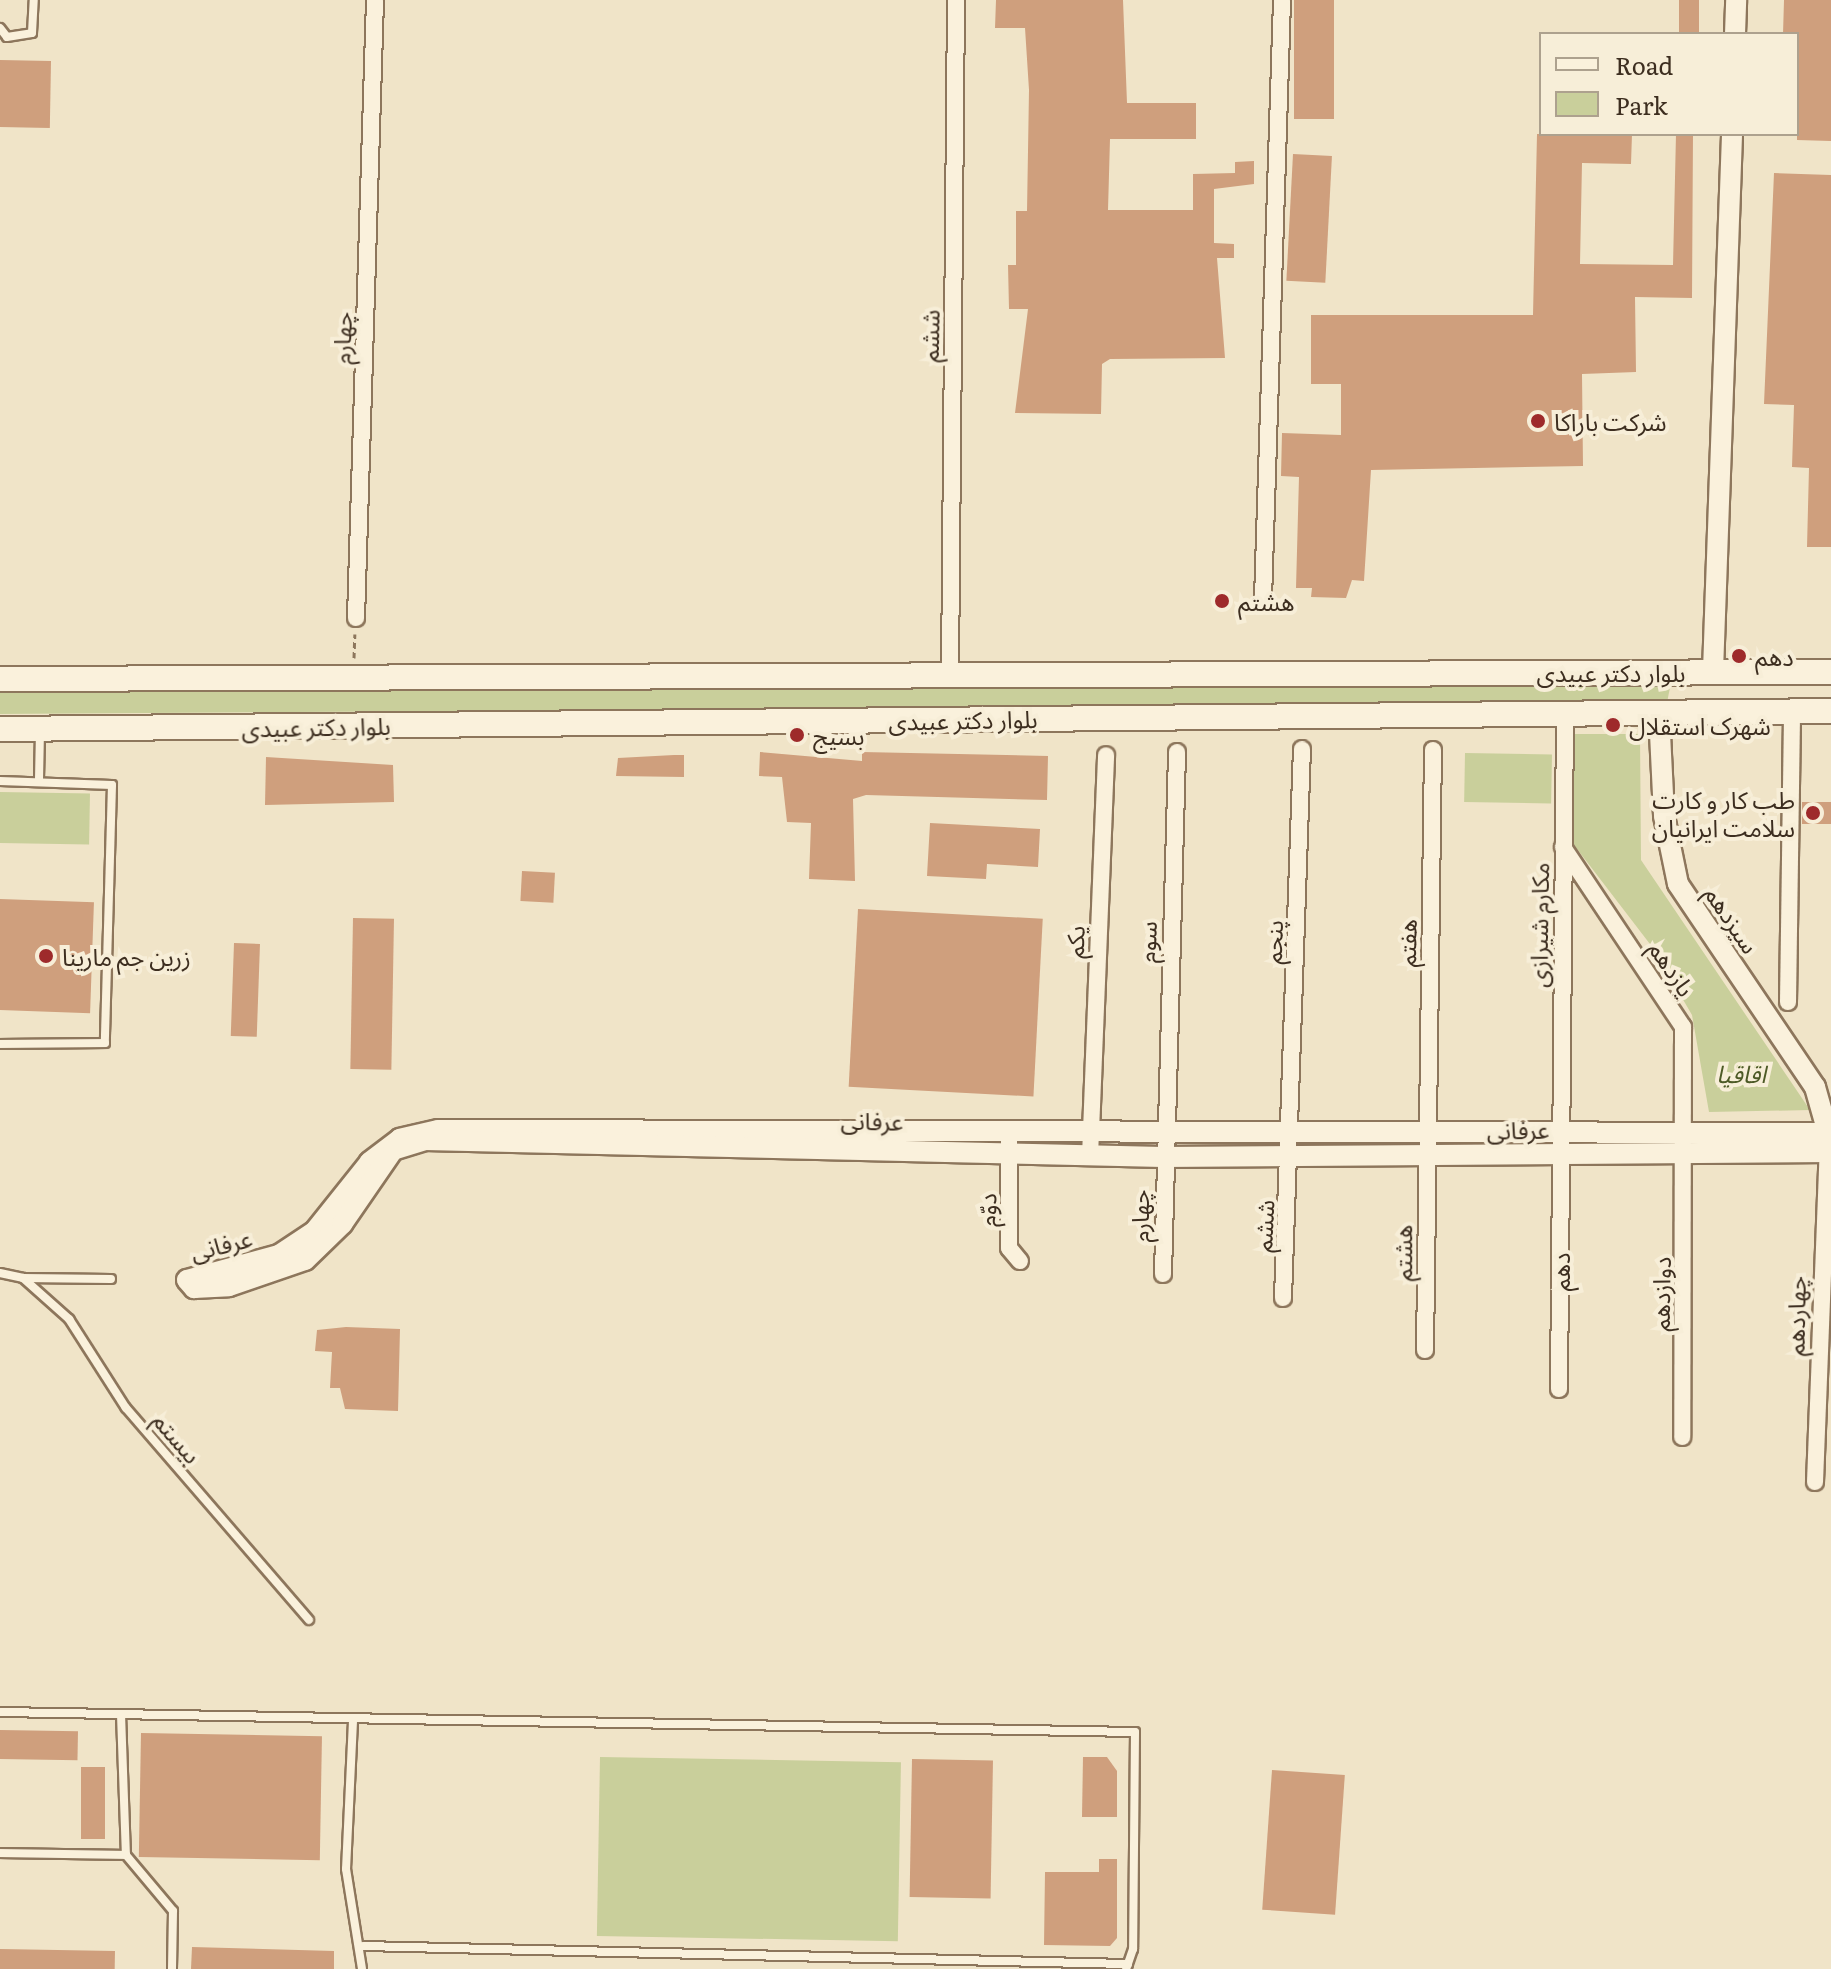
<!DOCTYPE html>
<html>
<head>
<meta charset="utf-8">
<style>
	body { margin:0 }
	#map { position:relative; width:1831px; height:1969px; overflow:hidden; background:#f0e4c8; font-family:Literata,"Noto Sans Arabic",serif }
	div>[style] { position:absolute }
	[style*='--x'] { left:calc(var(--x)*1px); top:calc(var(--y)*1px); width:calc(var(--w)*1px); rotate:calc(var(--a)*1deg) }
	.green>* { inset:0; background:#c9cf9b; transform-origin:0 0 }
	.building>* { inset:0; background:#cf9f7d; transform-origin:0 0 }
	.path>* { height:3px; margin-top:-1.5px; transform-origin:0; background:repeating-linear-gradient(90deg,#8d765c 0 6px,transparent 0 10px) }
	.roads { filter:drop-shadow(2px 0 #8d765c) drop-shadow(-2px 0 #8d765c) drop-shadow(0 2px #8d765c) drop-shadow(0 -2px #8d765c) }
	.service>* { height:8px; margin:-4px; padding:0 4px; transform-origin:4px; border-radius:4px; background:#faf1dc }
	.minor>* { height:16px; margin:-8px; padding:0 8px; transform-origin:8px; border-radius:8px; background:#faf1dc }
	.tertiary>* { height:20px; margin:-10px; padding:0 10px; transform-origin:10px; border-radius:10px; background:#faf1dc }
	.secondary>* { height:24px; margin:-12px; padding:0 12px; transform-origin:12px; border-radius:12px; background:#faf1dc }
	.dots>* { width:22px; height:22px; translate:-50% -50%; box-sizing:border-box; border:4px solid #f7eed8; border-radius:50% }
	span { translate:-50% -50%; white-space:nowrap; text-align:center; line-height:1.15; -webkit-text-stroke:8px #f7eed8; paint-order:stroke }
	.street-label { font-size:24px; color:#3d2e20 }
	.poi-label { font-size:24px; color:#3d2e20 }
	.left { translate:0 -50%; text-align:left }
	.right { translate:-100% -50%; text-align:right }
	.park-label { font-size:24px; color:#4d5a26; font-style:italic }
	.legend { position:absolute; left:1539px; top:32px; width:260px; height:104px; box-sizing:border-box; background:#f7eed8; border:2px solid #ada18e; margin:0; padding:10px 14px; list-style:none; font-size:24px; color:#3d2e20 }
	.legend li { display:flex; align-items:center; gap:16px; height:40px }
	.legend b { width:40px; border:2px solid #ada18e }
</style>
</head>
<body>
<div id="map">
	<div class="green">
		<i style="clip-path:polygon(1671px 682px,1667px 703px,0 714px,0 689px)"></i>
		<i style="clip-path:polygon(1574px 734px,1640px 734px,1641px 860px,1810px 1110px,1709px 1112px,1692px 1015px,1653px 948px,1574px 845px)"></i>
		<i style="left:1465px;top:753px;width:87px;height:49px;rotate:1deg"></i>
		<i style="left:0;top:792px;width:90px;height:51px;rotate:1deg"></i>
		<i style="left:600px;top:1757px;width:301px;height:179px;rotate:1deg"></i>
	</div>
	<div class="building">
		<i style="clip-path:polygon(996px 0,1123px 0,1127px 103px,1196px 103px,1196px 139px,1110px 139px,1108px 210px,1193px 210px,1193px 174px,1235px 173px,1235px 162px,1254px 161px,1254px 184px,1214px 189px,1214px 243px,1234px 244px,1234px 258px,1217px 258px,1225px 358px,1110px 359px,1102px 364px,1101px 414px,1015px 413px,1028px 309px,1009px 309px,1008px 265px,1016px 265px,1016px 211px,1027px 211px,1029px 90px,1025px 28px,995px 28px)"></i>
		<i style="left:1294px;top:0;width:40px;height:119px"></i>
		<i style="left:1679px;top:0;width:20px;height:34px"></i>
		<i style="clip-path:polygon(1784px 0,1831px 0,1831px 141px,1797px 140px,1797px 34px,1783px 34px)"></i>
		<i style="left:0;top:60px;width:51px;height:67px;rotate:1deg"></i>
		<i style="clip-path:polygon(1537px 134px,1632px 134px,1631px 164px,1582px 163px,1580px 264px,1673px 265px,1676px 134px,1693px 134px,1692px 298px,1635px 297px,1636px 372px,1582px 374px,1583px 466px,1371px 470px,1364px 581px,1352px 580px,1346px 598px,1311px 597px,1312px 588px,1296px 588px,1299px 477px,1281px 476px,1282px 433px,1341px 435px,1341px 384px,1311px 384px,1311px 315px,1533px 315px)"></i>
		<i style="left:1293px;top:154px;width:39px;height:127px;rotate:3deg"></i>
		<i style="clip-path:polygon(1774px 173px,1831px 175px,1831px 547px,1807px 547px,1809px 468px,1792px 467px,1794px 405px,1764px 404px)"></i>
		<i style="clip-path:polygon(760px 752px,862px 761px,862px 752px,1048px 756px,1047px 800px,866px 795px,853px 799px,855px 881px,809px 879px,811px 823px,787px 822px,782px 777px,759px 776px)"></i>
		<i style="clip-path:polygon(674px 755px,684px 755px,684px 777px,616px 776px,618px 758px)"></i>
		<i style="clip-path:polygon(266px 757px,393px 765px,394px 802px,265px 805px)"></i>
		<i style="left:1802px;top:802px;width:29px;height:22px"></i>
		<i style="clip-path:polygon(930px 823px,1040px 829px,1038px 867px,987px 864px,986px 879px,927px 876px)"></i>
		<i style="left:522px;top:871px;width:33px;height:30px;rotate:3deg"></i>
		<i style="left:0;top:899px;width:94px;height:111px;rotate:2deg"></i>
		<i style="left:858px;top:909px;width:185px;height:178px;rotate:3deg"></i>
		<i style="left:353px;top:918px;width:41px;height:151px;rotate:1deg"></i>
		<i style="left:234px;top:943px;width:26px;height:93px;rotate:2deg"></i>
		<i style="clip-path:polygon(346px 1327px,400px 1329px,398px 1411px,345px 1409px,340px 1388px,330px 1388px,332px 1352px,315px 1351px,317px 1330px)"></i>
		<i style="left:0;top:1730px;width:78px;height:29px;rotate:1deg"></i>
		<i style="left:141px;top:1733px;width:181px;height:124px;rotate:1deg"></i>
		<i style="clip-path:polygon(1083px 1757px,1107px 1757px,1117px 1771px,1117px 1817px,1082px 1817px)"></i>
		<i style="left:912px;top:1759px;width:81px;height:138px;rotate:1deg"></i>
		<i style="left:81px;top:1767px;width:24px;height:72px"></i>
		<i style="left:1272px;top:1770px;width:73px;height:140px;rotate:4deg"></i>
		<i style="clip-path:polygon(1099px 1859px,1117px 1859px,1117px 1938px,1110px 1946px,1044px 1945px,1045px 1872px,1099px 1872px)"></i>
		<i style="clip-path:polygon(192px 1947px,334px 1951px,334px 1969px,191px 1969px)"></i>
		<i style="left:0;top:1949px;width:115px;height:20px;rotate:1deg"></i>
	</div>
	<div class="path">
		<i style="--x:354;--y:658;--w:24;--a:-88"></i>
	</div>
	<div class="roads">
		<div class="service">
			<i style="--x:0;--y:28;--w:11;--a:52"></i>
			<i style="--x:7;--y:37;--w:25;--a:-9"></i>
			<i style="--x:32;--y:33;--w:33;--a:-87"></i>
			<i style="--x:39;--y:779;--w:47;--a:-88.8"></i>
			<i style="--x:0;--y:781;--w:112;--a:2"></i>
			<i style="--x:112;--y:785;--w:258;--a:91.6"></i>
			<i style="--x:105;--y:1043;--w:105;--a:179.5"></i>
			<i style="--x:0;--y:1273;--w:24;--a:12"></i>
			<i style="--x:23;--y:1278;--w:62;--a:41.7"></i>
			<i style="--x:69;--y:1319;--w:106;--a:57.4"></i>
			<i style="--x:126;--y:1408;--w:280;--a:49.2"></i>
			<i style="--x:23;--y:1278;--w:88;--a:0.7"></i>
			<i style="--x:0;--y:1712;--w:1135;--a:1.01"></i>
			<i style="--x:1135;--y:1732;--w:217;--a:90.5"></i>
			<i style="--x:1133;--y:1949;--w:21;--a:109"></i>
			<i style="--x:121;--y:1714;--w:141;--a:88"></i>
			<i style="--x:126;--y:1855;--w:73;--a:50"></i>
			<i style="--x:173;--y:1911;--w:58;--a:91"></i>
			<i style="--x:353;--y:1721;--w:148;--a:92.7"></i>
			<i style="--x:346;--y:1869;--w:101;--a:80.9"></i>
			<i style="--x:0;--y:1853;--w:126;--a:0.9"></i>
			<i style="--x:363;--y:1946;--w:765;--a:1.35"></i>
		</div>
		<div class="minor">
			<i style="--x:1263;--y:599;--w:599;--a:-88.18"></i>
			<i style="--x:356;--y:618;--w:618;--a:-88.24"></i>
			<i style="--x:950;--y:673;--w:673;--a:-89.49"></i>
			<i style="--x:1563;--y:847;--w:216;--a:56.3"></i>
			<i style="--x:1683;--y:1027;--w:410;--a:90.1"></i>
			<i style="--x:1788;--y:1002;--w:290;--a:-89.2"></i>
			<i style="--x:1009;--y:1133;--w:115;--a:90"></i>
			<i style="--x:1009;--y:1248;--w:17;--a:50"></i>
			<i style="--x:1090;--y:1156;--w:401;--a:-87.7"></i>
			<i style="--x:1163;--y:1274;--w:522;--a:-88.46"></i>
			<i style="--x:1283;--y:1298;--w:549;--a:-88.02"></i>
			<i style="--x:1425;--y:1350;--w:600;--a:-89.24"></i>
			<i style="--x:1559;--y:1389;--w:676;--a:-89.49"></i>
			<i style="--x:1815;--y:1482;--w:342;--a:-87.8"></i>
		</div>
		<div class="tertiary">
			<i style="--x:1735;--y:34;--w:34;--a:-88"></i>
			<i style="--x:1713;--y:671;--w:537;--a:-87.97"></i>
			<i style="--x:1659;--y:713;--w:103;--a:87.2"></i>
			<i style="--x:1664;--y:816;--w:69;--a:78.4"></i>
			<i style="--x:1678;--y:884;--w:245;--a:56"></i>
			<i style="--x:1815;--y:1087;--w:48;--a:74.2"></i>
			<i style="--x:1831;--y:1133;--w:1393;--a:-179.88"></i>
			<i style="--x:438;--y:1130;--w:39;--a:167"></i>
			<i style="--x:400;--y:1139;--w:38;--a:143"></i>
			<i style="--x:370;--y:1162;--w:88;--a:128.6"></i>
			<i style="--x:315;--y:1231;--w:43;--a:146.3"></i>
			<i style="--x:279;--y:1255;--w:95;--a:164.8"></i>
			<i style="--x:187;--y:1280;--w:11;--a:49"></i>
			<i style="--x:194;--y:1288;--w:35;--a:-3"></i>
			<i style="--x:229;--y:1286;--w:80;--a:-18.9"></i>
			<i style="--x:305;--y:1260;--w:52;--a:-44.2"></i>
			<i style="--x:342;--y:1224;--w:90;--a:-55.4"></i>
			<i style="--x:393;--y:1150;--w:34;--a:-17"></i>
			<i style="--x:425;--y:1140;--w:738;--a:1.32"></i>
			<i style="--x:1163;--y:1157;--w:668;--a:-0.43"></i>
		</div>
		<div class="secondary">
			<i style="--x:0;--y:679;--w:1831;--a:-0.22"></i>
			<i style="--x:0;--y:729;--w:1831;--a:-0.56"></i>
		</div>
	</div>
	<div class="dots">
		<i style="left:1538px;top:421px;background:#9e2a2b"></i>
		<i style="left:1222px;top:601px;background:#9e2a2b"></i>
		<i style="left:1739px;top:656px;background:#9e2a2b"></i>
		<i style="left:1613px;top:725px;background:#9e2a2b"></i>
		<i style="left:797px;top:735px;background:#9e2a2b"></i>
		<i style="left:1813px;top:813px;background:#9e2a2b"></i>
		<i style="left:46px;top:956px;background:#9e2a2b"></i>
	</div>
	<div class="street-label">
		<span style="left:929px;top:336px;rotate:-89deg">ششم</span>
		<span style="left:341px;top:338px;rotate:-88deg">چهارم</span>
		<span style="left:1611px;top:672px">بلوار دکتر عبیدی</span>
		<span style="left:963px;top:719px;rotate:-1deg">بلوار دکتر عبیدی</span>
		<span style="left:316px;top:726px;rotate:-1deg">بلوار دکتر عبیدی</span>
		<span style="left:1733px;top:919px;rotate:56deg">سیزدهم</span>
		<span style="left:1538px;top:925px;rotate:-89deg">مکارم شیرازی</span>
		<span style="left:1074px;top:942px;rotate:-88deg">یکم</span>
		<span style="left:1146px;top:942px;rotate:-88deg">سوم</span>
		<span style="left:1272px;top:942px;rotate:-88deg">پنجم</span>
		<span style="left:1406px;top:943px;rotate:-89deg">هفتم</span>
		<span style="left:1673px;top:968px;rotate:56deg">یازدهم</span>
		<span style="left:872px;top:1120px;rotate:1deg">عرفانی</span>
		<span style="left:1518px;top:1129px;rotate:-1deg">عرفانی</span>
		<span style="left:986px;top:1210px;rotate:-89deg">دوّم</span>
		<span style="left:1139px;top:1216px;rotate:-90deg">چهارم</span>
		<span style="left:1263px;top:1226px;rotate:-87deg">ششم</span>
		<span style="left:221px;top:1244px;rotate:-14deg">عرفانی</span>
		<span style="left:1402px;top:1253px;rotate:-90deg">هشتم</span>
		<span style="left:1560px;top:1272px;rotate:-90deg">دهم</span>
		<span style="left:1660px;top:1294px;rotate:-89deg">دوازدهم</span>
		<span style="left:1795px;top:1316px;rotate:-89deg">چهاردهم</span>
		<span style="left:178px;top:1437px;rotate:49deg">بیستم</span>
	</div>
	<div class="poi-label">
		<span class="left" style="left:1554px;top:421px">شرکت باراکا</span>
		<span class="left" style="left:1238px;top:601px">هشتم</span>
		<span class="left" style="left:1755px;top:656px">دهم</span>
		<span class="left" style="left:1629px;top:725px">شهرک استقلال</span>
		<span class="left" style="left:813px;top:735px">بسیج</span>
		<span class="right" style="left:1795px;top:813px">طب کار و کارت<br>سلامت ایرانیان</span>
		<span class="left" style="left:62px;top:956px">زرین جم مارینا</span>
	</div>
	<div class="park-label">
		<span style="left:1741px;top:1073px">اقاقیا</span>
	</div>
	<ul class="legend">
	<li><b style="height:10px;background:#faf1dc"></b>Road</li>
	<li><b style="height:22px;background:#c9cf9b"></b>Park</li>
	</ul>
</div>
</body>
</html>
